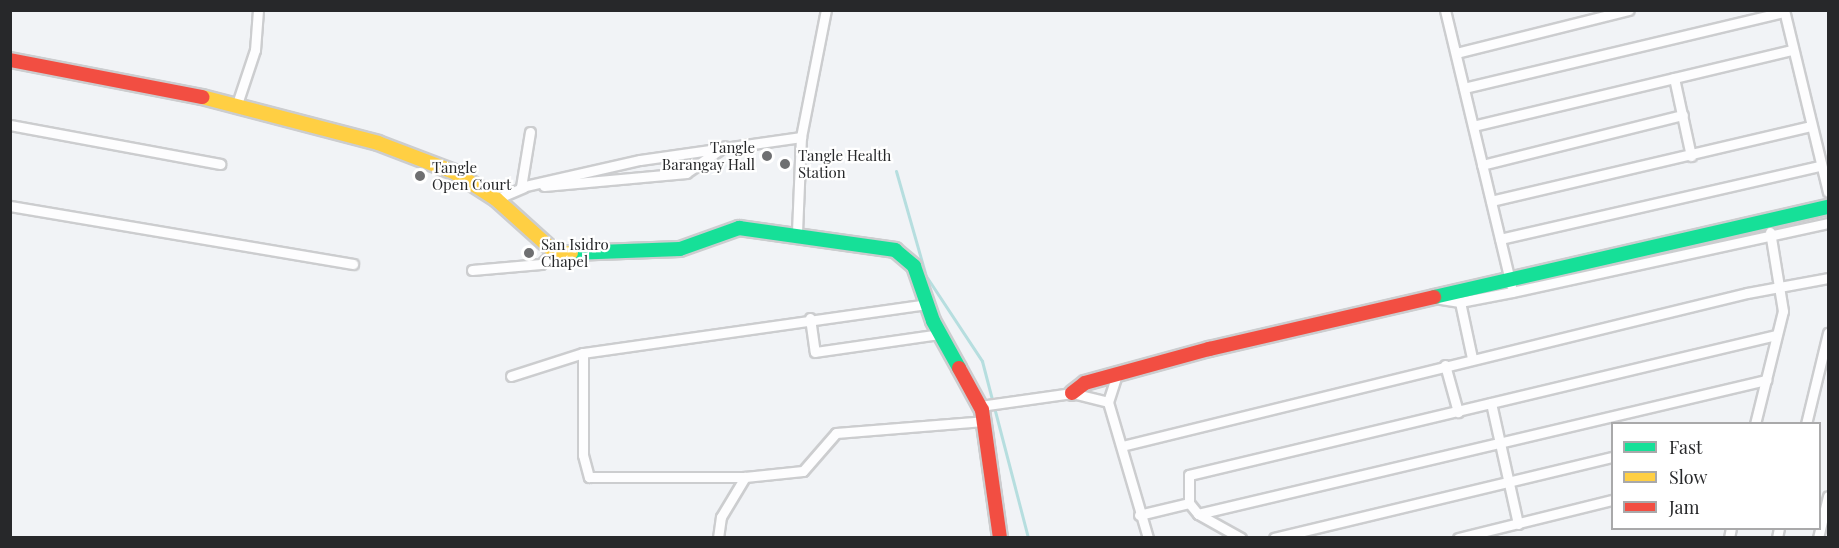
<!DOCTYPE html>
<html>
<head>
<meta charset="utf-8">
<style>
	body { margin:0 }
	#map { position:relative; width:1839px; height:548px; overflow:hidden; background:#f1f3f6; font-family:"Playfair Display",serif }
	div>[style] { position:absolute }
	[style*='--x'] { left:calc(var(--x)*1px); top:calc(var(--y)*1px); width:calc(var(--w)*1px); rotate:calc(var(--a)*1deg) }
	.stream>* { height:3px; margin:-1.5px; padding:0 1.5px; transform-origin:1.5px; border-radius:1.5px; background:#b6dedf }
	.roads { filter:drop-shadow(2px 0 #cccdcf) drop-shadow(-2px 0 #cccdcf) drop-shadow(0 2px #cccdcf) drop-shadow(0 -2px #cccdcf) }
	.street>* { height:9px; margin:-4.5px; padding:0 4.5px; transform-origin:4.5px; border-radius:4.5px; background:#fdfdfe }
	.fast>* { height:14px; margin:-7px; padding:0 7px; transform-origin:7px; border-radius:7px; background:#16e098 }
	.slow>* { height:14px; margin:-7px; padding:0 7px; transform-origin:7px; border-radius:7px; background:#ffcf43 }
	.jam>* { height:14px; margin:-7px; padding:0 7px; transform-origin:7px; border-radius:7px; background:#f24e42 }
	.dots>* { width:16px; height:16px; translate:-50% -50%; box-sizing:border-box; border:3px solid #fff; border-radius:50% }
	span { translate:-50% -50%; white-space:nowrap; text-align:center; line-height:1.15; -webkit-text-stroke:4.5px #fff; paint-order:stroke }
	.poi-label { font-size:15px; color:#27282a }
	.right { translate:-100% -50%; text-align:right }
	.left { translate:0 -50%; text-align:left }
	.frame { position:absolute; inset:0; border:12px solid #27282a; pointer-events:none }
	.legend { position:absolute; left:1611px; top:422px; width:210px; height:108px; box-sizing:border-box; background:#fff; border:2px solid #a9a9aa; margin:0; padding:8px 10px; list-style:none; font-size:18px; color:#27282a }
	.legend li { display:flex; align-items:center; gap:12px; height:30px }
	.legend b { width:30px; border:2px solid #a9a9aa }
</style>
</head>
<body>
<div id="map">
	<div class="stream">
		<i style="--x:896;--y:171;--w:109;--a:74.1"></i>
		<i style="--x:926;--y:276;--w:102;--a:56.6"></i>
		<i style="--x:982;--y:361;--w:183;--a:75.4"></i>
	</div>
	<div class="roads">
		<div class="street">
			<i style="--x:1445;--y:10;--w:283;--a:76.5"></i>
			<i style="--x:1784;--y:10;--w:187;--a:76.4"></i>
			<i style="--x:1456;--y:53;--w:178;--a:-14"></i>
			<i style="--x:1674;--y:78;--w:80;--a:77.7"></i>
			<i style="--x:1464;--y:88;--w:329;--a:-13.4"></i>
			<i style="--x:237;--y:104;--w:57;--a:-71.6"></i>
			<i style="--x:255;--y:50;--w:40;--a:-85.7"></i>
			<i style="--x:10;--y:125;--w:214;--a:10.5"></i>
			<i style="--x:1473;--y:126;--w:328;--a:-13.4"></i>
			<i style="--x:530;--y:132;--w:56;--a:99.3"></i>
			<i style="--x:521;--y:187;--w:122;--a:-12.8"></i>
			<i style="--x:640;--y:160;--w:163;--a:-8.1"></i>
			<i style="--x:1482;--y:165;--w:207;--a:-14"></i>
			<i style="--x:544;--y:186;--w:143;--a:-5.2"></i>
			<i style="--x:686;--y:173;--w:47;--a:-34.7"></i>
			<i style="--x:496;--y:199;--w:30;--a:-23"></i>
			<i style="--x:1491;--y:201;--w:329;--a:-13.2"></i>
			<i style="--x:10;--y:206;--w:348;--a:9.6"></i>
			<i style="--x:797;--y:232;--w:95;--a:-87.6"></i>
			<i style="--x:801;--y:137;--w:129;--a:-78.9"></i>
			<i style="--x:1500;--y:239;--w:328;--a:-12.9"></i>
			<i style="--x:472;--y:270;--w:69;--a:-5"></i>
			<i style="--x:541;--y:264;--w:16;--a:-43"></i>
			<i style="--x:1441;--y:299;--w:19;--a:9"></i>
			<i style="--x:1460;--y:302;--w:53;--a:-10.9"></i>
			<i style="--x:1512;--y:292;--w:323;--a:-12.3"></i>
			<i style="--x:1460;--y:302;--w:57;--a:77.9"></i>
			<i style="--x:810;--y:318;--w:34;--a:82"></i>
			<i style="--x:815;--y:352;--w:126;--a:-8.2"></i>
			<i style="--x:583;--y:353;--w:102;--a:90"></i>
			<i style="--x:583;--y:455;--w:23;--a:75"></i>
			<i style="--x:589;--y:477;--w:156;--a:0"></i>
			<i style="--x:1445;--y:365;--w:49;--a:74.5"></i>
			<i style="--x:511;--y:376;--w:76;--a:-17.7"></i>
			<i style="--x:583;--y:353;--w:348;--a:-8.1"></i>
			<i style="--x:1108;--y:402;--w:28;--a:-72"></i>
			<i style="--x:1491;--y:403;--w:124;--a:77.4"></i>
			<i style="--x:980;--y:406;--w:93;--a:-8"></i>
			<i style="--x:1072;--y:393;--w:37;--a:14"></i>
			<i style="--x:1108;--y:402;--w:142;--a:73.6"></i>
			<i style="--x:1755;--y:424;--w:116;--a:-76.1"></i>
			<i style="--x:1783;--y:311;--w:80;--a:-99.3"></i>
			<i style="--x:1806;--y:424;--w:94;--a:-76.4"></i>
			<i style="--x:1122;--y:446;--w:643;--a:-13.76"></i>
			<i style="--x:1747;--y:293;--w:82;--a:-10.5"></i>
			<i style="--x:1198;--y:514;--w:584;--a:-13.27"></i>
			<i style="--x:1139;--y:515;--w:51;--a:-13.5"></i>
			<i style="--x:718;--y:538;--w:21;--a:-82"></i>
			<i style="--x:721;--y:517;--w:47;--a:-59"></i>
			<i style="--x:745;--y:477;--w:58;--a:-5.9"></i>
			<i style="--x:803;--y:471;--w:50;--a:-49"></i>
			<i style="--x:836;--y:433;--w:148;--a:-4.6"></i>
			<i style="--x:1241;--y:538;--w:49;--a:-150.8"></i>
			<i style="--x:1198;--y:514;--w:14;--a:-129"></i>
			<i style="--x:1189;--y:503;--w:28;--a:-90"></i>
			<i style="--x:1189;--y:475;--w:603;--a:-13.41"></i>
			<i style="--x:1274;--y:538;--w:348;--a:-13.5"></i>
			<i style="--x:1458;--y:538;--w:159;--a:-13.9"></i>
			<i style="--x:1729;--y:538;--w:10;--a:-79"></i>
			<i style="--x:1777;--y:538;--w:10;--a:-79"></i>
			<i style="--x:1818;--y:538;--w:43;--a:-76.6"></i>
		</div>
		<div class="fast">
			<i style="--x:571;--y:253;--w:109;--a:-2.1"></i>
			<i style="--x:680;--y:249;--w:63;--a:-19.6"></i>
			<i style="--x:739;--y:228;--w:158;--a:8"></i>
			<i style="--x:895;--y:250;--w:25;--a:40"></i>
			<i style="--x:914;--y:266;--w:58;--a:70.9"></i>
			<i style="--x:933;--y:321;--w:54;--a:61"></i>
			<i style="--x:1434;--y:297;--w:404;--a:-12.9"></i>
		</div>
		<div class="slow">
			<i style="--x:202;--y:97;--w:182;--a:14.6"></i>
			<i style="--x:378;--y:143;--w:81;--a:20.9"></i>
			<i style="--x:454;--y:172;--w:50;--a:32.7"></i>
			<i style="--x:496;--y:199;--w:82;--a:42"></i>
			<i style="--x:557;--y:254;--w:14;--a:-4"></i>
		</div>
		<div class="jam">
			<i style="--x:10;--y:60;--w:196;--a:10.9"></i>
			<i style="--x:959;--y:368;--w:48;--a:61.3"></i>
			<i style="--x:982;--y:410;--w:129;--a:82"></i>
			<i style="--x:1072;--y:393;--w:16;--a:-38"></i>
			<i style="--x:1085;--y:383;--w:129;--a:-15.3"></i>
			<i style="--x:1209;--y:349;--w:231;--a:-13"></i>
		</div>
	</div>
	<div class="dots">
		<i style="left:767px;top:156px;background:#6e6f71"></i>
		<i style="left:785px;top:164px;background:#6e6f71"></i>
		<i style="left:420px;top:176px;background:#6e6f71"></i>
		<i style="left:529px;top:253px;background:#6e6f71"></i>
	</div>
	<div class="poi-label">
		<span class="right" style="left:755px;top:156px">Tangle<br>Barangay Hall</span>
		<span class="left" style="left:798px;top:164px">Tangle Health<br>Station</span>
		<span class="left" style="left:432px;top:176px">Tangle<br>Open Court</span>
		<span class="left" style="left:541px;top:253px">San Isidro<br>Chapel</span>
	</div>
	<div class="frame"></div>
	<ul class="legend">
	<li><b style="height:8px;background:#16e098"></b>Fast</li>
	<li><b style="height:8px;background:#ffcf43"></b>Slow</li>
	<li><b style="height:8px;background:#f24e42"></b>Jam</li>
	</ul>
</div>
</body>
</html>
